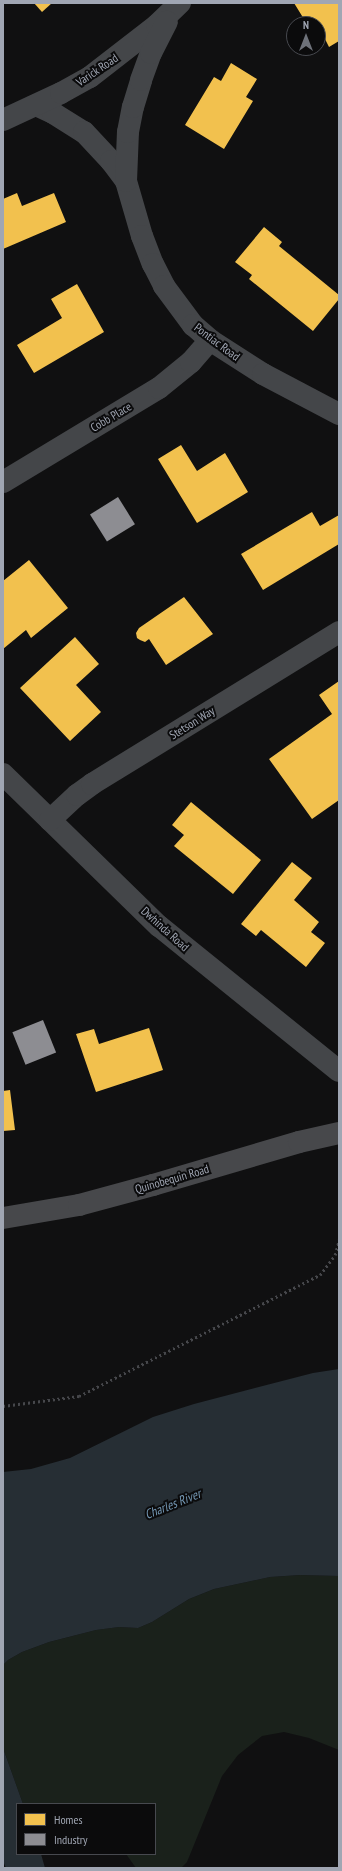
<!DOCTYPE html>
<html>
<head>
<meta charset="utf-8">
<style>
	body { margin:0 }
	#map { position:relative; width:342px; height:1871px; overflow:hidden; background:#101011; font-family:"PT Sans Narrow",sans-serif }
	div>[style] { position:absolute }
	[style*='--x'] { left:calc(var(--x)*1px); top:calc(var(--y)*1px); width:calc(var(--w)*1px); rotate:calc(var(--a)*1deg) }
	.green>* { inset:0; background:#1a211b }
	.water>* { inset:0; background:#262e34 }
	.homes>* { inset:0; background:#f2c14e }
	.industry>* { inset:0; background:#8d8d92; transform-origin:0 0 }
	.path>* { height:2.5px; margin-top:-1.25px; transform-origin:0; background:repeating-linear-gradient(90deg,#46474b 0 2px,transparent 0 5px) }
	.minor>* { height:22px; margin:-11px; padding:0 11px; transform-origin:11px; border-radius:11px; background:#444649 }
	.major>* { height:22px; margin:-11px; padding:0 11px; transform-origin:11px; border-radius:11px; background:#47484b }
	span { translate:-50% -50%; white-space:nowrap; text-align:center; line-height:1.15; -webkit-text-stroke:4px #0b0b0c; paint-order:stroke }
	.street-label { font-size:12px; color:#a0a6b3 }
	.water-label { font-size:13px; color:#7396b2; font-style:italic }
	.frame { position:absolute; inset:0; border:4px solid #a0a6b3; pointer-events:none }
	.legend { position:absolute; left:16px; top:1803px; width:140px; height:52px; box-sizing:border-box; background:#0b0b0c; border:1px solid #47494f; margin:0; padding:5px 7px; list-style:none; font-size:12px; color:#a0a6b3 }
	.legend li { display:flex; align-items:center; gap:8px; height:20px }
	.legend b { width:20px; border:1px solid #47494f }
	.north { position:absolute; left:286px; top:16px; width:40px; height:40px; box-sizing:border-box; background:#0b0b0c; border:1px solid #47494f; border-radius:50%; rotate:0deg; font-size:11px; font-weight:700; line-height:16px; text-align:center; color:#a0a6b3 }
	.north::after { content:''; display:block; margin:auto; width:14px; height:18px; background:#6e727a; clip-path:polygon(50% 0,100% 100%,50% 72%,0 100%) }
</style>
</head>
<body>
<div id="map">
	<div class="green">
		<i style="clip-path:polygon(300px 1575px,339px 1576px,339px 1750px,309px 1738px,284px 1732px,262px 1736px,238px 1755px,222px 1776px,187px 1862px,181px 1868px,136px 1868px,126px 1854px,155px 1854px,155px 1804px,23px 1804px,3px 1748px,3px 1665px,8px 1660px,22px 1652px,49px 1642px,96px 1630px,119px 1627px,138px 1628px,152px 1622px,189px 1599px,214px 1589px,270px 1577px)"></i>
	</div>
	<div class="water">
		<i style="clip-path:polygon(339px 1369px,339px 1576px,300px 1575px,270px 1577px,214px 1589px,189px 1599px,152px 1622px,138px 1628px,119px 1627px,96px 1630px,49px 1642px,22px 1652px,8px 1660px,3px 1665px,3px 1472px,31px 1469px,70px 1458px,153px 1417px,194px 1404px,313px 1373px)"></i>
		<i style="clip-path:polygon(3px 1748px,23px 1804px,17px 1804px,17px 1854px,41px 1854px,45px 1868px,6px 1868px,3px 1861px)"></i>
	</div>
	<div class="homes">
		<i style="clip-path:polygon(34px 3px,52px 3px,42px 12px)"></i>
		<i style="clip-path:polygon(294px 3px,339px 3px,339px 41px,329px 47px,325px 39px,318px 43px,318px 24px,307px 24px)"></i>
		<i style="clip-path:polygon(231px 63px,257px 79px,246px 97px,253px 101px,224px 149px,185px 125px,214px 77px,221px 81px)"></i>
		<i style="clip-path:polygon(17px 193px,22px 206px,54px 193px,66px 222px,3px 249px,3px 199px)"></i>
		<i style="clip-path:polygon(264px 227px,282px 242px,279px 246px,339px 295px,339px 299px,313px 331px,249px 279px,252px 275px,235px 262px)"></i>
		<i style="clip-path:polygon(77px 284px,104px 332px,34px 373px,17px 345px,62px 318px,51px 299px)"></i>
		<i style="clip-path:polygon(181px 445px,197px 471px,225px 453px,248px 492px,197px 523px,158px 459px)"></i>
		<i style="clip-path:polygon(312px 512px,320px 526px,339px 515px,339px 544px,263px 590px,241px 554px)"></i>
		<i style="clip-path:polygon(29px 560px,68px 608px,31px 638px,26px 630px,3px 649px,3px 581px)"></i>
		<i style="clip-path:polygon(184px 597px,213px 634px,166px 665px,149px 639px,145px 642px,140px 640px,137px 638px,136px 633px,139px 628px)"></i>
		<i style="clip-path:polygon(75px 637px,99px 664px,76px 685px,101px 712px,70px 741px,20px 688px)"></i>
		<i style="clip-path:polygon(339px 681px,339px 800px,312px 819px,269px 759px,332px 714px,319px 695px)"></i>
		<i style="clip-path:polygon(191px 802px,261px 860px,233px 894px,174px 846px,184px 835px,172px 825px)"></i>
		<i style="clip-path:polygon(292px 862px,312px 878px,294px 900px,319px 922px,311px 932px,325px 943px,306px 967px,261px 930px,256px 936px,241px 924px)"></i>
		<i style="clip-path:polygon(149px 1028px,163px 1070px,96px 1092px,76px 1034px,94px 1029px,99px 1044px)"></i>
		<i style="clip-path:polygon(10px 1090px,15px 1130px,3px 1131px,3px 1091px)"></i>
	</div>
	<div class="industry">
		<i style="left:118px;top:497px;width:32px;height:33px;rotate:58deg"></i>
		<i style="left:43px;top:1020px;width:35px;height:33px;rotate:68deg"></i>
	</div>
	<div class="path">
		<i style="--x:3;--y:1406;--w:77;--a:-7.5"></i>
		<i style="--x:79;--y:1396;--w:270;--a:-26.7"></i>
		<i style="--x:320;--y:1275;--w:25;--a:-53"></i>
		<i style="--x:335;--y:1255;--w:16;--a:-75"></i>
	</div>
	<div class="minor">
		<i style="--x:36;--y:105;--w:19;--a:25"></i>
		<i style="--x:53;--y:113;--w:36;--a:32"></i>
		<i style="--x:84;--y:132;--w:40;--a:47"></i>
		<i style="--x:111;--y:161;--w:25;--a:53"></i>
		<i style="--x:126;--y:181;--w:57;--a:73.8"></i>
		<i style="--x:142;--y:236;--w:30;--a:69"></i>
		<i style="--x:153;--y:264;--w:25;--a:63"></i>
		<i style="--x:164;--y:286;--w:49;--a:53.4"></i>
		<i style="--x:193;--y:325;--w:23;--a:41"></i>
		<i style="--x:210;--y:340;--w:63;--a:32.7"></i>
		<i style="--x:263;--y:374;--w:86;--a:27.8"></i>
		<i style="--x:3;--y:120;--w:64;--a:-25"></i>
		<i style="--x:61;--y:93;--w:33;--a:-29"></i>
		<i style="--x:90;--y:77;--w:85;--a:-37.8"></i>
		<i style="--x:157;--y:25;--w:32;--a:-44"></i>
		<i style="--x:126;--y:181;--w:49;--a:-87.7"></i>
		<i style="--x:128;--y:132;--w:25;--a:-79"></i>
		<i style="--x:133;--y:107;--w:28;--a:-73"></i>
		<i style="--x:141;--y:80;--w:29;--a:-70"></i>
		<i style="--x:151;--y:53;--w:35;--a:-63"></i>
		<i style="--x:3;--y:482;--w:182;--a:-31.1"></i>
		<i style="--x:159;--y:388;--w:41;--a:-39.1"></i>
		<i style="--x:191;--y:362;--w:29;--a:-49"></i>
		<i style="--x:3;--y:774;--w:218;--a:44.3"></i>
		<i style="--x:159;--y:926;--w:231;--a:38.9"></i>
		<i style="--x:50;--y:820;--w:37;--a:-43"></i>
		<i style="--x:77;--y:795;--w:19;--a:-36"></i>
		<i style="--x:92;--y:784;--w:290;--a:-31.6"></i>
	</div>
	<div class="major">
		<i style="--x:3;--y:1218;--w:77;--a:-9.7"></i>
		<i style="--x:79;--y:1205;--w:77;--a:-15.1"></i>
		<i style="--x:153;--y:1185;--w:152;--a:-16.4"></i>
		<i style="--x:299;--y:1142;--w:41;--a:-12.7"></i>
	</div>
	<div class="street-label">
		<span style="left:97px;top:70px;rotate:-34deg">Varick Road</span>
		<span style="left:217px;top:342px;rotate:37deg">Pontiac Road</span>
		<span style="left:111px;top:417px;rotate:-31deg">Cobb Place</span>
		<span style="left:192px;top:723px;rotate:-32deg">Stetson Way</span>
		<span style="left:165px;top:929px;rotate:42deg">Dwhinda Road</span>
		<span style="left:172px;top:1179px;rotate:-16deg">Quinobequin Road</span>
	</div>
	<div class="water-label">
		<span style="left:173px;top:1505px;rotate:-22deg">Charles River</span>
	</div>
	<div class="frame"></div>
	<ul class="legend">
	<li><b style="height:11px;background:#f2c14e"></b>Homes</li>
	<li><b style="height:11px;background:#8d8d92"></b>Industry</li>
	</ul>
	<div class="north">N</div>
</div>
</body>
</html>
